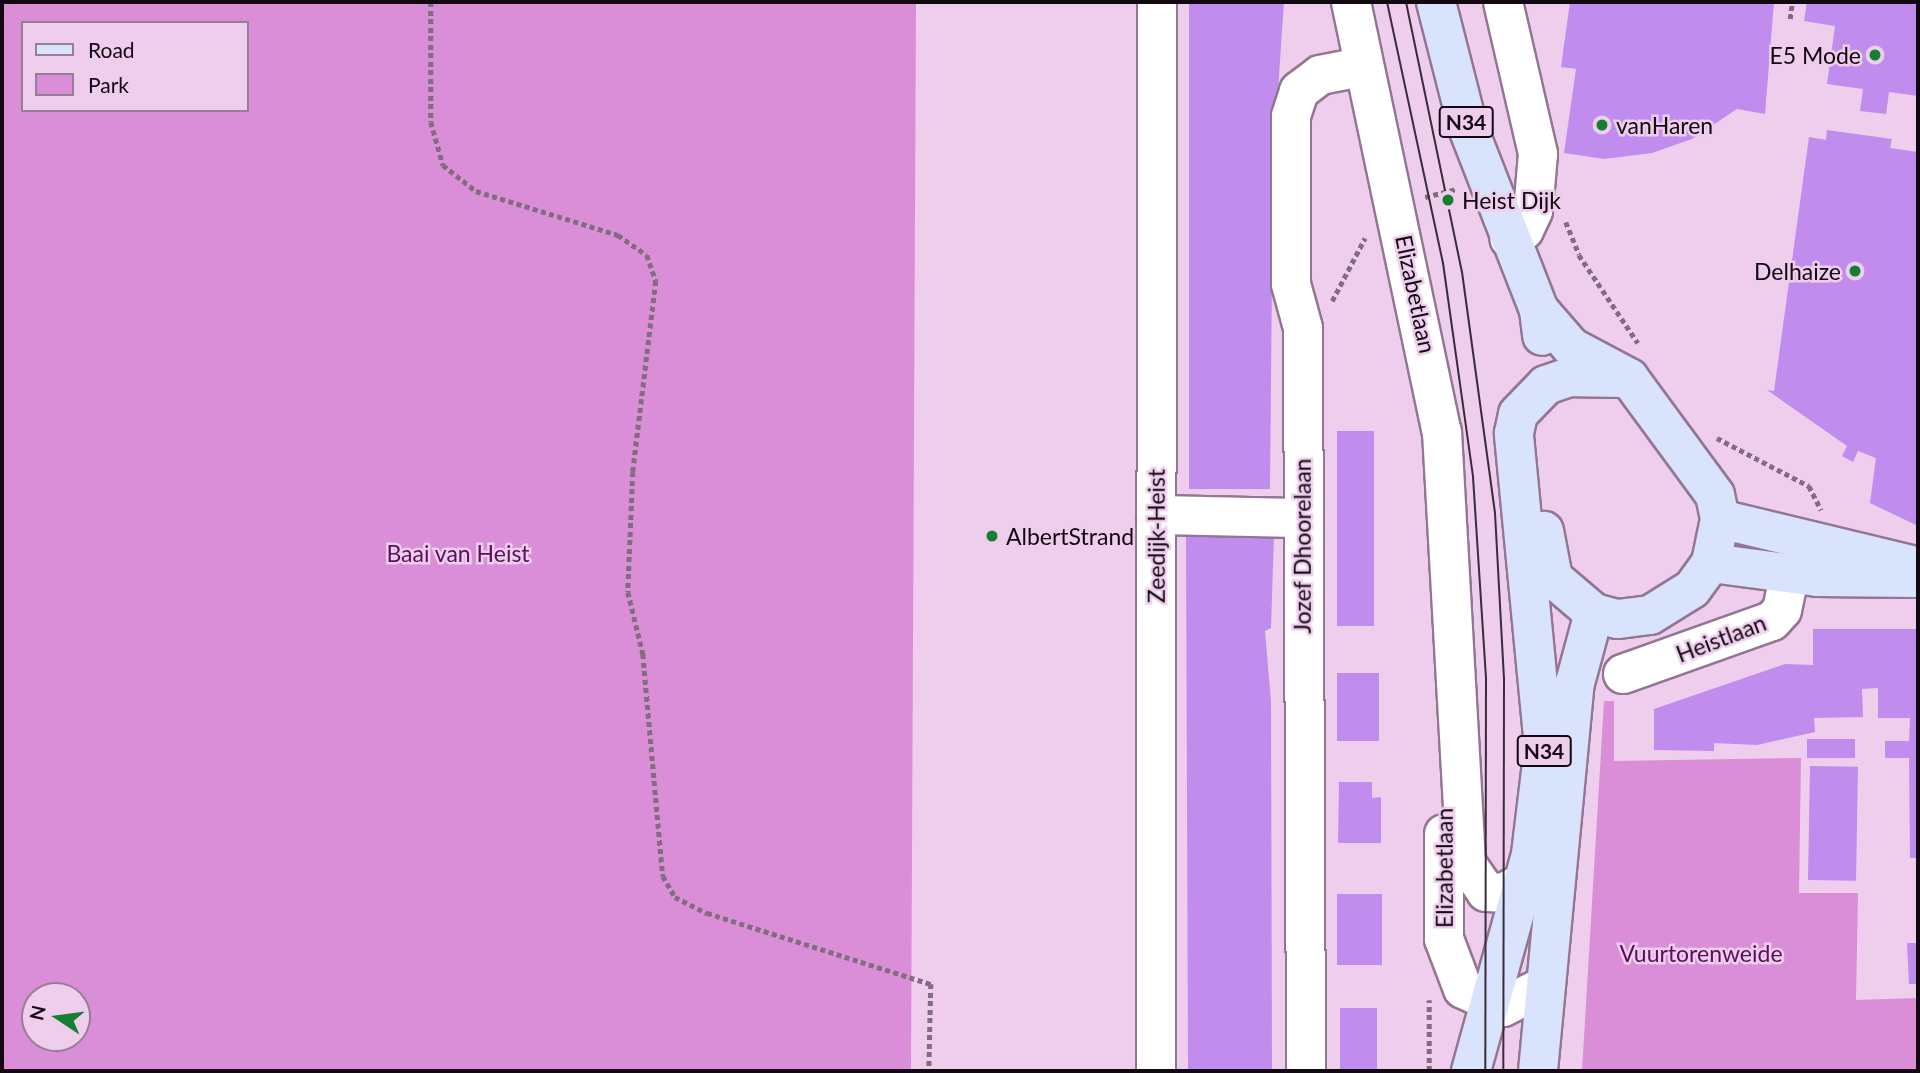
<!DOCTYPE html>
<html>
<head>
<meta charset="utf-8">
<style>
	body { margin:0 }
	#map { position:relative; width:1920px; height:1073px; overflow:hidden; background:#eeceec; font-family:Lato,sans-serif }
	div>[style] { position:absolute }
	[style*='--x'] { left:calc(var(--x)*1px); top:calc(var(--y)*1px); width:calc(var(--w)*1px); rotate:calc(var(--a)*1deg) }
	.green>* { inset:0; background:#d98ed7 }
	.building>* { inset:0; background:#c08ced; transform-origin:0 0 }
	.path>* { height:4.5px; margin-top:-2.25px; transform-origin:0; background:repeating-linear-gradient(90deg,#816c80 0 5px,transparent 0 8.5px) }
	.roads { filter:drop-shadow(2px 0 #937691) drop-shadow(-2px 0 #937691) drop-shadow(0 2px #937691) drop-shadow(0 -2px #937691) }
	.minor>* { height:38px; margin:-19px; padding:0 19px; transform-origin:19px; border-radius:19px; background:#fff }
	.major>* { height:38px; margin:-19px; padding:0 19px; transform-origin:19px; border-radius:19px; background:#d9e3fc }
	.tram>* { height:2px; margin:-1px; padding:0 1px; transform-origin:1px; border-radius:1px; background:#3a2c39 }
	.dots>* { width:19px; height:19px; translate:-50% -50%; box-sizing:border-box; border:4px solid #eeceec; border-radius:50% }
	span { translate:-50% -50%; white-space:nowrap; text-align:center; line-height:1.15; -webkit-text-stroke:5px #eeceec; paint-order:stroke }
	.shield-label span { padding:2px 5px; background:#eeceec; border:2px solid; border-radius:5px; -webkit-text-stroke-width:0 }
	.shield-label { font-size:21px; color:#120812; font-weight:700 }
	.poi-label { font-size:23px; color:#120812 }
	.right { translate:-100% -50%; text-align:right }
	.left { translate:0 -50%; text-align:left }
	.street-label { font-size:23px; color:#120812 }
	.park-label { font-size:23px; color:#5a0e5b }
	.frame { position:absolute; inset:0; border:4px solid #120812; pointer-events:none }
	.legend { position:absolute; left:21px; top:21px; width:228px; height:91px; box-sizing:border-box; background:#eeceec; border:2px solid #967f95; margin:0; padding:9px 12px; list-style:none; font-size:21px; color:#120812 }
	.legend li { display:flex; align-items:center; gap:14px; height:35px }
	.legend b { width:35px; border:2px solid #967f95 }
	.north { position:absolute; left:21px; top:982px; width:70px; height:70px; box-sizing:border-box; background:#eeceec; border:2px solid #967f95; border-radius:50%; rotate:283deg; font-size:19px; font-weight:700; line-height:28px; text-align:center; color:#120812 }
	.north::after { content:''; display:block; margin:auto; width:24px; height:32px; background:#147e33; clip-path:polygon(50% 0,100% 100%,50% 72%,0 100%) }
</style>
</head>
<body>
<div id="map">
	<div class="green">
		<i style="clip-path:polygon(evenodd,2px 2px,916px 2px,911px 1071px,2px 1071px,2px 2px,23px 23px,247px 23px,247px 110px,23px 110px,23px 23px,2px 2px,35px 996px,77px 996px,77px 1038px,35px 1038px,35px 996px)"></i>
		<i style="clip-path:polygon(1604px 701px,1614px 701px,1614px 761px,1801px 758px,1799px 893px,1858px 893px,1856px 1000px,1918px 998px,1918px 1071px,1582px 1071px)"></i>
	</div>
	<div class="building">
		<i style="clip-path:polygon(1284px 2px,1273px 164px,1270px 489px,1189px 489px,1189px 3px)"></i>
		<i style="clip-path:polygon(1570px 2px,1774px 2px,1765px 114px,1737px 109px,1692px 139px,1652px 153px,1604px 159px,1564px 153px,1576px 69px,1561px 67px)"></i>
		<i style="clip-path:polygon(1807px 2px,1918px 2px,1918px 96px,1889px 92px,1886px 114px,1860px 111px,1863px 89px,1827px 84px,1835px 26px,1804px 21px)"></i>
		<i style="clip-path:polygon(1827px 130px,1892px 139px,1890px 148px,1918px 152px,1918px 526px,1870px 503px,1876px 458px,1858px 451px,1853px 462px,1842px 456px,1847px 446px,1767px 390px,1774px 391px,1809px 137px,1826px 140px)"></i>
		<i style="left:1337px;top:431px;width:37px;height:195px"></i>
		<i style="clip-path:polygon(1186px 536px,1274px 536px,1271px 628px,1265px 631px,1271px 701px,1272px 1071px,1188px 1071px)"></i>
		<i style="clip-path:polygon(1813px 629px,1918px 629px,1918px 858px,1910px 858px,1909px 758px,1885px 758px,1885px 741px,1909px 741px,1910px 718px,1878px 718px,1878px 688px,1862px 689px,1863px 717px,1814px 718px,1815px 732px,1757px 745px,1714px 743px,1714px 751px,1654px 750px,1654px 709px,1785px 664px,1813px 665px)"></i>
		<i style="left:1379px;top:673px;width:68px;height:42px;rotate:90deg"></i>
		<i style="left:1807px;top:739px;width:48px;height:19px"></i>
		<i style="left:1810px;top:766px;width:48px;height:114px;rotate:1deg"></i>
		<i style="clip-path:polygon(1339px 782px,1372px 782px,1372px 798px,1381px 797px,1381px 843px,1338px 843px)"></i>
		<i style="left:1337px;top:894px;width:45px;height:71px"></i>
		<i style="clip-path:polygon(1907px 943px,1918px 943px,1918px 984px,1909px 984px)"></i>
		<i style="left:1340px;top:1008px;width:37px;height:63px"></i>
	</div>
	<div class="path">
		<i style="--x:431;--y:2;--w:120;--a:90"></i>
		<i style="--x:431;--y:122;--w:45;--a:74.4"></i>
		<i style="--x:443;--y:165;--w:42;--a:38.2"></i>
		<i style="--x:476;--y:191;--w:149;--a:17.2"></i>
		<i style="--x:618;--y:235;--w:35;--a:35"></i>
		<i style="--x:647;--y:255;--w:28;--a:71"></i>
		<i style="--x:656;--y:281;--w:192;--a:96.9"></i>
		<i style="--x:633;--y:472;--w:120;--a:92.4"></i>
		<i style="--x:628;--y:592;--w:64;--a:76.4"></i>
		<i style="--x:643;--y:654;--w:223;--a:84.9"></i>
		<i style="--x:663;--y:876;--w:24;--a:60"></i>
		<i style="--x:675;--y:897;--w:36;--a:27"></i>
		<i style="--x:707;--y:913;--w:235;--a:17.6"></i>
		<i style="--x:931;--y:984;--w:87;--a:91.3"></i>
		<i style="--x:1790;--y:19;--w:17;--a:-83"></i>
		<i style="--x:1425;--y:197;--w:33;--a:-14"></i>
		<i style="--x:1566;--y:222;--w:35;--a:68"></i>
		<i style="--x:1579;--y:255;--w:106;--a:56.2"></i>
		<i style="--x:1332;--y:301;--w:71;--a:-62.4"></i>
		<i style="--x:1717;--y:438;--w:104;--a:27.6"></i>
		<i style="--x:1809;--y:486;--w:27;--a:63"></i>
		<i style="--x:1429;--y:1071;--w:71;--a:-90"></i>
	</div>
	<div class="roads">
		<div class="minor">
			<i style="--x:1351;--y:2;--w:440;--a:78.1"></i>
			<i style="--x:1442;--y:432;--w:432;--a:86.8"></i>
			<i style="--x:1466;--y:863;--w:35;--a:55"></i>
			<i style="--x:1486;--y:892;--w:17;--a:3"></i>
			<i style="--x:1503;--y:893;--w:19;--a:-28"></i>
			<i style="--x:1503;--y:2;--w:156;--a:77"></i>
			<i style="--x:1538;--y:154;--w:57;--a:95"></i>
			<i style="--x:1533;--y:211;--w:21;--a:115"></i>
			<i style="--x:1524;--y:230;--w:17;--a:149"></i>
			<i style="--x:1156;--y:515;--w:145;--a:1.2"></i>
			<i style="--x:1623;--y:674;--w:158;--a:-19.6"></i>
			<i style="--x:1772;--y:621;--w:15;--a:-48"></i>
			<i style="--x:1782;--y:610;--w:38;--a:-78"></i>
			<i style="--x:1444;--y:834;--w:105;--a:90"></i>
			<i style="--x:1444;--y:939;--w:53;--a:69.2"></i>
			<i style="--x:1463;--y:989;--w:44;--a:24.2"></i>
			<i style="--x:1503;--y:1007;--w:48;--a:-27.1"></i>
			<i style="--x:1156;--y:1071;--w:1069;--a:-89.95"></i>
			<i style="--x:1306;--y:1071;--w:743;--a:-90.23"></i>
			<i style="--x:1303;--y:328;--w:46;--a:-105.3"></i>
			<i style="--x:1291;--y:284;--w:168;--a:-90"></i>
			<i style="--x:1291;--y:116;--w:26;--a:-72"></i>
			<i style="--x:1299;--y:91;--w:26;--a:-37"></i>
			<i style="--x:1320;--y:75;--w:42;--a:-11"></i>
		</div>
		<div class="major">
			<i style="--x:1436;--y:2;--w:130;--a:75.7"></i>
			<i style="--x:1468;--y:128;--w:195;--a:68.7"></i>
			<i style="--x:1539;--y:310;--w:26;--a:83"></i>
			<i style="--x:1539;--y:310;--w:49;--a:49.1"></i>
			<i style="--x:1571;--y:347;--w:66;--a:28.1"></i>
			<i style="--x:1629;--y:378;--w:145;--a:53.7"></i>
			<i style="--x:1715;--y:495;--w:25;--a:78"></i>
			<i style="--x:1720;--y:519;--w:45;--a:101.6"></i>
			<i style="--x:1711;--y:563;--w:32;--a:126"></i>
			<i style="--x:1692;--y:589;--w:49;--a:148.2"></i>
			<i style="--x:1650;--y:615;--w:33;--a:173"></i>
			<i style="--x:1617;--y:619;--w:24;--a:-165"></i>
			<i style="--x:1594;--y:613;--w:54;--a:-139.5"></i>
			<i style="--x:1553;--y:578;--w:48;--a:-100.8"></i>
			<i style="--x:1720;--y:519;--w:202;--a:13.5"></i>
			<i style="--x:1711;--y:563;--w:107;--a:7.5"></i>
			<i style="--x:1817;--y:577;--w:101;--a:0.6"></i>
			<i style="--x:1471;--y:1071;--w:225;--a:-74.5"></i>
			<i style="--x:1531;--y:854;--w:108;--a:-83.1"></i>
			<i style="--x:1544;--y:747;--w:315;--a:-95.5"></i>
			<i style="--x:1514;--y:433;--w:19;--a:-78"></i>
			<i style="--x:1518;--y:414;--w:40;--a:-46"></i>
			<i style="--x:1546;--y:385;--w:24;--a:-19"></i>
			<i style="--x:1569;--y:377;--w:60;--a:1"></i>
			<i style="--x:1538;--y:1071;--w:390;--a:-84.6"></i>
			<i style="--x:1575;--y:683;--w:73;--a:-74.8"></i>
		</div>
	</div>
	<div class="tram">
		<i style="--x:1387;--y:2;--w:267;--a:77.9"></i>
		<i style="--x:1443;--y:263;--w:216;--a:82"></i>
		<i style="--x:1473;--y:477;--w:201;--a:86.3"></i>
		<i style="--x:1486;--y:678;--w:393;--a:90.1"></i>
		<i style="--x:1406;--y:2;--w:276;--a:78.3"></i>
		<i style="--x:1462;--y:272;--w:243;--a:82.2"></i>
		<i style="--x:1495;--y:513;--w:165;--a:86.9"></i>
		<i style="--x:1504;--y:678;--w:393;--a:90.1"></i>
	</div>
	<div class="dots">
		<i style="left:1875px;top:55px;background:#147e33"></i>
		<i style="left:1602px;top:125px;background:#147e33"></i>
		<i style="left:1448px;top:200px;background:#147e33"></i>
		<i style="left:1855px;top:271px;background:#147e33"></i>
		<i style="left:992px;top:536px;background:#147e33"></i>
	</div>
	<div class="shield-label">
		<span style="left:1466px;top:122px">N34</span>
		<span style="left:1544px;top:751px">N34</span>
	</div>
	<div class="poi-label">
		<span class="right" style="left:1861px;top:55px">E5 Mode</span>
		<span class="left" style="left:1616px;top:125px">vanHaren</span>
		<span class="left" style="left:1462px;top:200px">Heist Dijk</span>
		<span class="right" style="left:1841px;top:271px">Delhaize</span>
		<span class="left" style="left:1006px;top:536px">AlbertStrand</span>
	</div>
	<div class="street-label">
		<span style="left:1416px;top:294px;rotate:78deg">Elizabetlaan</span>
		<span style="left:1156px;top:536px;rotate:-90deg">Zeedijk-Heist</span>
		<span style="left:1302px;top:546px;rotate:-90deg">Jozef Dhoorelaan</span>
		<span style="left:1721px;top:638px;rotate:-21deg">Heistlaan</span>
		<span style="left:1444px;top:868px;rotate:-90deg">Elizabetlaan</span>
	</div>
	<div class="park-label">
		<span style="left:458px;top:553px">Baai van Heist</span>
		<span style="left:1701px;top:953px">Vuurtorenweide</span>
	</div>
	<div class="frame"></div>
	<ul class="legend">
	<li><b style="height:9px;background:#d9e3fc"></b>Road</li>
	<li><b style="height:19px;background:#d98ed7"></b>Park</li>
	</ul>
	<div class="north">N</div>
</div>
</body>
</html>
